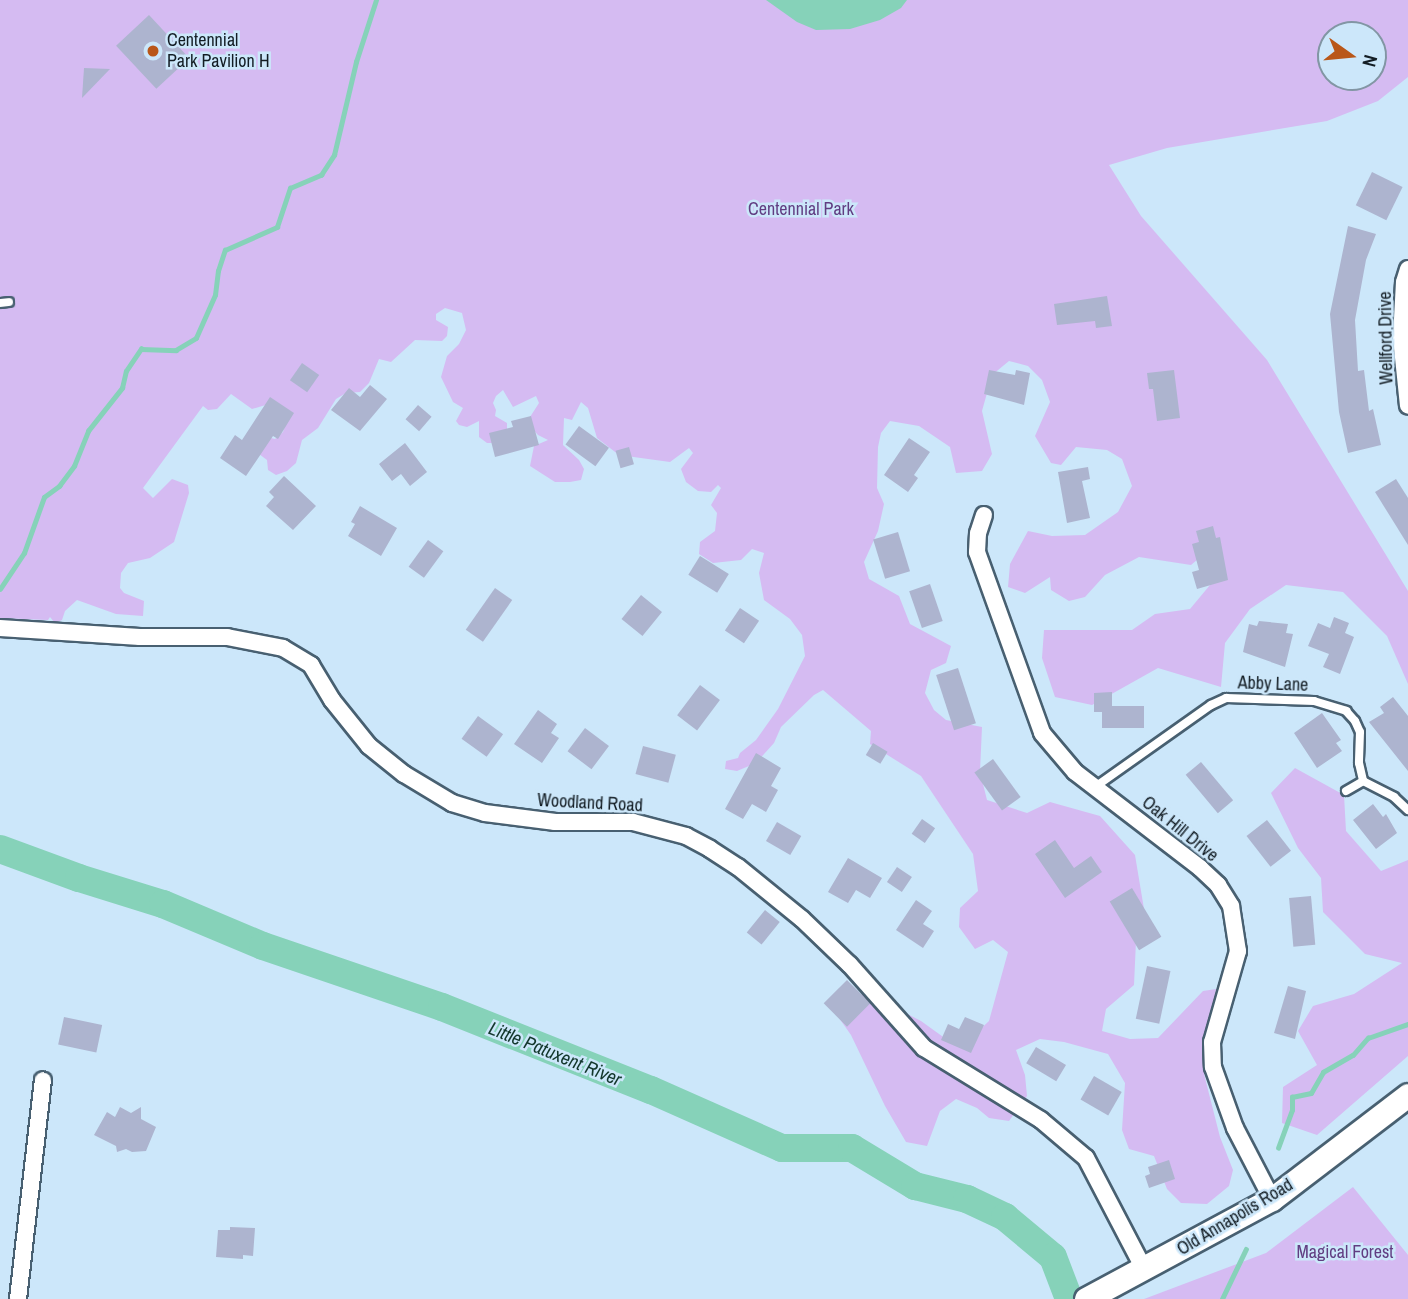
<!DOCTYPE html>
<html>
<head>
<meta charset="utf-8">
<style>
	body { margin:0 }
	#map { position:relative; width:1408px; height:1299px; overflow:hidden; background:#cce7fa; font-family:"Archivo Narrow",sans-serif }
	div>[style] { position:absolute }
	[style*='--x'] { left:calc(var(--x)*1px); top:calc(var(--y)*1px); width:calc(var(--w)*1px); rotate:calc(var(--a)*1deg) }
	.green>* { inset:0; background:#d5bbf2 }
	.water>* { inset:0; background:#86d2b9 }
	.stream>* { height:4.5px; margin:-2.25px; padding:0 2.25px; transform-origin:2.25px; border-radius:2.25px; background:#86d2b9 }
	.river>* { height:28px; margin:-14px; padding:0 14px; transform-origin:14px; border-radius:14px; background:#86d2b9 }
	.building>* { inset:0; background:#adb4cf; transform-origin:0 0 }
	.roads { filter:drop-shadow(2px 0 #486071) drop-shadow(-2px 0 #486071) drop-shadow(0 2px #486071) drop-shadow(0 -2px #486071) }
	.lane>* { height:8px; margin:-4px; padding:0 4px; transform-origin:4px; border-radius:4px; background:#fff }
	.street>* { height:16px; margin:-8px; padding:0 8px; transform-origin:8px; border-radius:8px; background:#fff }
	.secondary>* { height:23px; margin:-11.5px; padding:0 11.5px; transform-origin:11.5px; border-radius:11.5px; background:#fff }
	.dots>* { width:19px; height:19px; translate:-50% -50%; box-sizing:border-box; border:4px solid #cce7fa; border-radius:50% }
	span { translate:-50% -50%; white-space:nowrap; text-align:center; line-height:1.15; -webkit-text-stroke:5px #cce7fa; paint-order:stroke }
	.poi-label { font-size:18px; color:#131d24 }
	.left { translate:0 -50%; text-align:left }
	.park-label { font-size:18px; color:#613d82 }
	.street-label { font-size:18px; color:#131d24 }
	.water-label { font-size:19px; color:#13372c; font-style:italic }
	.north { position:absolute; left:1317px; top:21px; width:70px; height:70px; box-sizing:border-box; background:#cce7fa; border:2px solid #8296a4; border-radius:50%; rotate:105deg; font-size:19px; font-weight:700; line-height:28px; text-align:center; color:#131d24 }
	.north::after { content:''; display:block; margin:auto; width:24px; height:32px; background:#b95719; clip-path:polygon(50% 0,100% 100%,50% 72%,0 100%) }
</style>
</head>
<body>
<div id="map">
	<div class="green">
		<i style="clip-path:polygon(evenodd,0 0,1408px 0,1408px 77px,1378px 101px,1327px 121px,1167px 148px,1109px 165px,1141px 216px,1267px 360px,1408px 591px,1408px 684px,1387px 636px,1343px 592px,1286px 585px,1250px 609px,1225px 643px,1221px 687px,1158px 668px,1092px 705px,1055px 697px,1042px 658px,1044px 630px,1132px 630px,1155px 614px,1190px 609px,1210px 585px,1205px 553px,1191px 565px,1139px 557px,1105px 575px,1085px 597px,1069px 601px,1051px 590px,1050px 577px,1025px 593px,1008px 587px,1010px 564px,1028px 531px,1052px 536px,1085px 535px,1118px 512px,1132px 486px,1122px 459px,1107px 450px,1076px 447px,1061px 465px,1051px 463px,1035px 436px,1050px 402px,1042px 380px,1028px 366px,1009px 361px,992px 375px,982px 411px,992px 454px,982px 471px,956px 473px,950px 447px,919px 426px,890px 421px,881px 433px,878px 447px,877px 488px,884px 504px,878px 531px,864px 562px,869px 579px,899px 596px,910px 624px,951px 646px,946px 663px,931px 670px,925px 693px,934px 710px,946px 720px,982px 727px,980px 772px,987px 800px,1027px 813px,1050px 802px,1100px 816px,1135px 855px,1144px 909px,1136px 941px,1134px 985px,1106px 1009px,1102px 1031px,1130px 1039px,1158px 1038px,1203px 991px,1216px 989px,1204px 1074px,1220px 1137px,1233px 1170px,1229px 1186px,1207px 1204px,1181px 1203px,1167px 1189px,1154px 1156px,1129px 1149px,1122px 1130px,1125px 1083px,1108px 1054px,1064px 1042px,1040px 1039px,1016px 1050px,1025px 1075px,1027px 1096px,1009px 1121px,989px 1118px,977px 1108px,956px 1099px,940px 1111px,927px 1146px,906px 1142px,885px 1106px,851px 1035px,839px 1018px,845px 994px,871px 995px,921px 1021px,946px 1039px,967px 1042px,989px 1021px,1008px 952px,993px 940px,975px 949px,959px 927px,960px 908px,978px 891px,973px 854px,921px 776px,870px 744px,871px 731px,823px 690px,814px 695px,781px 727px,774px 743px,756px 763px,737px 771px,725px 769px,726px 761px,738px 758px,740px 753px,756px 740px,778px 709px,805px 656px,802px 635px,790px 619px,764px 600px,759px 573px,764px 553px,752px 549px,741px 560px,713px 563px,699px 554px,700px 542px,715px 531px,717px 513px,711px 505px,721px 488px,718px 485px,711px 492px,698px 491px,686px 482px,681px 469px,693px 453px,689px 448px,670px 462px,619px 455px,597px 438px,588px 408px,581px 402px,572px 420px,564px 418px,563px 445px,579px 460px,584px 469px,581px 480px,570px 482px,555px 482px,530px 466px,534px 446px,548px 440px,538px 435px,530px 426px,530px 417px,539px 403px,536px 396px,513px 407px,503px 390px,496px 396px,493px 403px,496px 410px,495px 416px,507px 423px,507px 435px,500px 443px,487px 443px,479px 437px,479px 421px,467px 427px,459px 425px,456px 421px,463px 408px,453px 402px,441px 377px,447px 356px,459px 344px,466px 330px,462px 313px,445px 308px,436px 314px,436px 320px,448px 327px,447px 336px,442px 341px,415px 340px,391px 362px,379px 359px,369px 383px,360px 392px,346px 393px,336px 399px,318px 428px,302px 440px,296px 463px,287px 471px,276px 475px,268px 470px,267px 460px,259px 454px,267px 437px,275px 439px,283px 432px,286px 423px,269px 404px,252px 409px,231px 394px,217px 409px,208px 410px,203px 406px,143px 488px,153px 498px,172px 479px,188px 485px,189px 493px,174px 542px,150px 558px,128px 563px,121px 573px,120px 588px,124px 593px,144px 601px,143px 616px,116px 614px,77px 600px,65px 611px,62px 620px,55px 623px,50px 617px,48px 620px,0 618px,0 0,1331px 35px,1373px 35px,1373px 77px,1331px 77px,1331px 35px)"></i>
		<i style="clip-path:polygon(1295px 768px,1344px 795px,1346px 831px,1381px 871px,1408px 860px,1408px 1056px,1317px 1135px,1282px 1123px,1283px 1087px,1317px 1065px,1298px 1031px,1313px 1006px,1354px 994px,1402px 963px,1365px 954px,1323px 912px,1321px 878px,1298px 848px,1271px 793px)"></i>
		<i style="clip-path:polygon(1353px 1187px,1408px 1255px,1408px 1299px,1144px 1299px,1266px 1253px)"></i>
	</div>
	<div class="water">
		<i style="clip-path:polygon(766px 0,907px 0,901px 8px,880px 20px,850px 29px,816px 30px,797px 22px)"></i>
	</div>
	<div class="stream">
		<i style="--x:0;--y:589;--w:43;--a:-56.3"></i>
		<i style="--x:24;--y:553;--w:59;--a:-70.3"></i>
		<i style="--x:44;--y:497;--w:19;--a:-36"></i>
		<i style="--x:59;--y:486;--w:25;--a:-53"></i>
		<i style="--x:74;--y:466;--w:38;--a:-68"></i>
		<i style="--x:88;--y:431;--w:55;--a:-51.7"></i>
		<i style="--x:122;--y:388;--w:17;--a:-77"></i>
		<i style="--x:126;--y:371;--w:27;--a:-56"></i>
		<i style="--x:141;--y:349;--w:35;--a:2"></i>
		<i style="--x:176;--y:350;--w:23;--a:-31"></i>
		<i style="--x:196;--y:338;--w:47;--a:-66.2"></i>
		<i style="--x:215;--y:295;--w:24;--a:-83"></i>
		<i style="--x:218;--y:271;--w:22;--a:-72"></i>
		<i style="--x:225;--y:250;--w:57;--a:-23.9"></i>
		<i style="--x:277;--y:227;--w:41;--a:-71.6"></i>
		<i style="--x:290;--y:188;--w:34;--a:-23"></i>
		<i style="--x:321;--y:175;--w:24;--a:-57"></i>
		<i style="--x:334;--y:155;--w:96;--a:-76.7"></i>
		<i style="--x:356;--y:62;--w:65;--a:-72.1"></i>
		<i style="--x:1278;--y:1148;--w:40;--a:-69.8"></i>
		<i style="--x:1292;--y:1110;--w:13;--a:-90"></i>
		<i style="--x:1292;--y:1097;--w:19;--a:-12"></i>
		<i style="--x:1311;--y:1093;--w:24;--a:-60"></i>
		<i style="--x:1323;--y:1072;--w:34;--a:-30"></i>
		<i style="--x:1353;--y:1055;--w:23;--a:-49"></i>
		<i style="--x:1368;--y:1038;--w:42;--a:-19.3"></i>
		<i style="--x:1222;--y:1299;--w:55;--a:-64.4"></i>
	</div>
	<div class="river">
		<i style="--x:0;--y:849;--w:84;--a:20.2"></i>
		<i style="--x:79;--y:878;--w:88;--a:17.2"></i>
		<i style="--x:163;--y:904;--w:108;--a:22.8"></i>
		<i style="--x:263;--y:946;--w:189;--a:18.8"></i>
		<i style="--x:442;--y:1007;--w:225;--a:21.7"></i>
		<i style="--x:651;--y:1090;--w:143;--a:23.9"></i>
		<i style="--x:782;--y:1148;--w:70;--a:0"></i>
		<i style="--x:852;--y:1148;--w:74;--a:31.1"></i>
		<i style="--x:915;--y:1186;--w:54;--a:14"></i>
		<i style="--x:967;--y:1199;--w:42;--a:25.3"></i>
		<i style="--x:1005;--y:1217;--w:62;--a:39.8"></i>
		<i style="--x:1053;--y:1257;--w:45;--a:69.1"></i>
	</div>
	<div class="building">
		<i style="left:149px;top:15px;width:59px;height:45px;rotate:47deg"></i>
		<i style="clip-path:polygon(84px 68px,110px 69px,82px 98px)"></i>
		<i style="left:1372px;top:172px;width:34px;height:37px;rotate:26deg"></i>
		<i style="clip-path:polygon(1348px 226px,1376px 234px,1366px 260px,1355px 320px,1358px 371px,1364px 370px,1369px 411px,1373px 409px,1381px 445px,1348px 453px,1339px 412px,1330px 314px)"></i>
		<i style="clip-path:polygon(1107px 296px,1112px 326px,1096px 328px,1095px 321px,1057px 325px,1054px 304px)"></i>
		<i style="left:302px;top:363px;width:21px;height:21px;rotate:35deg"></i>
		<i style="clip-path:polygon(989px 370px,1015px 375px,1016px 370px,1030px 373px,1024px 405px,984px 394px)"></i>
		<i style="clip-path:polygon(1174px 370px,1180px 418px,1157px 421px,1153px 389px,1149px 389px,1147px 373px)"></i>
		<i style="clip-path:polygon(370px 385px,387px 399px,360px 431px,331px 410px,349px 388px,360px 397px)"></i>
		<i style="clip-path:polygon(270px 397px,294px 413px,278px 439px,273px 436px,246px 476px,220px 458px,235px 435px,242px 440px)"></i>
		<i style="left:418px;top:405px;width:18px;height:19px;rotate:41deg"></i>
		<i style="clip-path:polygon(531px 416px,539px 445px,495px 457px,489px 433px,513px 427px,511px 421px)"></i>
		<i style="left:579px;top:426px;width:37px;height:23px;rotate:36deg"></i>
		<i style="clip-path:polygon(909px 438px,930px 452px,914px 475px,918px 478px,908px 492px,884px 475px)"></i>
		<i style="clip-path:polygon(405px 443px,427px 472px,410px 486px,401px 474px,392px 481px,379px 464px)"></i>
		<i style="left:629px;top:447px;width:18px;height:14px;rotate:74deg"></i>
		<i style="clip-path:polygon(1088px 467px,1090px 479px,1082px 481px,1090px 518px,1067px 523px,1058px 472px)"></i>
		<i style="clip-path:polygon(284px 476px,316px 506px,293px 530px,266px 506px,274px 497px,269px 492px)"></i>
		<i style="clip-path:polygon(1396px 479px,1408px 498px,1408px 545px,1375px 492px)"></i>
		<i style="clip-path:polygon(360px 506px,397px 528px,381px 556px,348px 536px,355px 524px,351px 522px)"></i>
		<i style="clip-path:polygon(1213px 526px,1216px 538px,1220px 537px,1228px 580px,1197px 589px,1192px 572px,1199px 570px,1192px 544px,1199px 542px,1196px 531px)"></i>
		<i style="left:898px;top:532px;width:41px;height:26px;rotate:73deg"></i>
		<i style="left:428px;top:540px;width:19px;height:33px;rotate:36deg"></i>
		<i style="left:700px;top:556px;width:34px;height:22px;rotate:32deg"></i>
		<i style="left:930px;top:584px;width:39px;height:22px;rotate:71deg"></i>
		<i style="left:495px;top:588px;width:21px;height:51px;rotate:35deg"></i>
		<i style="left:641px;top:595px;width:27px;height:31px;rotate:39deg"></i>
		<i style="left:740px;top:608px;width:23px;height:27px;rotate:34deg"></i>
		<i style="clip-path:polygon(1334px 617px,1349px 623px,1345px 633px,1354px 637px,1340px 674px,1323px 667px,1329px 654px,1308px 646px,1318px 623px,1330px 628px)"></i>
		<i style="clip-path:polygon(1259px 621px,1288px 624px,1286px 633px,1293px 634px,1285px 667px,1243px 652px,1249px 624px,1257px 626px)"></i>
		<i style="left:958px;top:668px;width:58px;height:23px;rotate:72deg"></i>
		<i style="left:700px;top:685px;width:25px;height:38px;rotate:37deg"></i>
		<i style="clip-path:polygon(1112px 692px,1112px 706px,1144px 706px,1144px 728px,1102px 728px,1102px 712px,1094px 712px,1094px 693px)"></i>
		<i style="clip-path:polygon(1393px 697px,1408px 716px,1408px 771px,1369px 722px,1384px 713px,1380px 707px)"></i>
		<i style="clip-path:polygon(538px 710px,557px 724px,551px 733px,559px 738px,542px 763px,514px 744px)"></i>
		<i style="clip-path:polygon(1322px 713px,1341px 740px,1336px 743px,1342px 751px,1317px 768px,1294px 733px)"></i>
		<i style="left:478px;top:716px;width:31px;height:28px;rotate:36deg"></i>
		<i style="left:585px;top:728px;width:30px;height:29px;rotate:37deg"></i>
		<i style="left:873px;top:743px;width:17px;height:14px;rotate:31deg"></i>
		<i style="left:643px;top:746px;width:34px;height:29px;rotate:15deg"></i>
		<i style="clip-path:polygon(756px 753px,781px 768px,771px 786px,778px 790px,766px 812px,752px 804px,743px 819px,725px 809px)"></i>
		<i style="left:993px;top:759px;width:47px;height:23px;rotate:54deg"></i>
		<i style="left:1201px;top:762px;width:50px;height:20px;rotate:50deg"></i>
		<i style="clip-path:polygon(1373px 804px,1383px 817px,1386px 814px,1397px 833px,1376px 849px,1353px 820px)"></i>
		<i style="left:922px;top:819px;width:16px;height:18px;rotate:35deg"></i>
		<i style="left:1267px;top:820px;width:39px;height:26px;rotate:52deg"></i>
		<i style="left:777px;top:822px;width:28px;height:22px;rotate:30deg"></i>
		<i style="clip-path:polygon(1055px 840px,1074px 868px,1091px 856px,1102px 872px,1065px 898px,1035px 854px)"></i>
		<i style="clip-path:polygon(848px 858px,882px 878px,870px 898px,856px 890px,848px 903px,828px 892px)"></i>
		<i style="left:897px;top:867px;width:18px;height:18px;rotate:34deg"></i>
		<i style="left:1132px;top:888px;width:57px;height:26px;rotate:59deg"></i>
		<i style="left:1311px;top:896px;width:49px;height:22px;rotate:85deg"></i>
		<i style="clip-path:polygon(916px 900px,932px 911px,923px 924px,934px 931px,923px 948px,896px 930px)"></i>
		<i style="left:765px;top:910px;width:19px;height:29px;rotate:39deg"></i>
		<i style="left:1147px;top:966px;width:24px;height:54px;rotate:12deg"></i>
		<i style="left:847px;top:980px;width:33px;height:33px;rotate:45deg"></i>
		<i style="clip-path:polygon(1288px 986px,1306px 991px,1295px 1039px,1274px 1033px)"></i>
		<i style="left:64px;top:1017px;width:39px;height:28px;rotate:12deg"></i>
		<i style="clip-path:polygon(965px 1017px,984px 1025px,971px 1053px,941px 1040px,948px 1024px,959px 1029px)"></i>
		<i style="left:1036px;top:1047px;width:35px;height:19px;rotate:31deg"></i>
		<i style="left:1094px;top:1076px;width:32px;height:27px;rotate:30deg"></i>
		<i style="clip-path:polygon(120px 1107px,131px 1113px,141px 1107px,141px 1119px,156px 1127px,146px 1151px,132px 1152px,126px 1149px,117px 1152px,116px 1146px,94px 1135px,107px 1112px,115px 1117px)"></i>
		<i style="clip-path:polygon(1169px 1160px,1175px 1179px,1149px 1188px,1145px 1176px,1150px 1174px,1148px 1167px)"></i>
		<i style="clip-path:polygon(230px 1227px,255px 1228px,253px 1256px,243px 1255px,243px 1259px,216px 1257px,218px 1230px,230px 1230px)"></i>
	</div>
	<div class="roads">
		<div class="lane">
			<i style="--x:0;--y:303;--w:9;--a:-6"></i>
			<i style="--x:1095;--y:787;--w:142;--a:-35.3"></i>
			<i style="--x:1211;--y:705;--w:17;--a:-25"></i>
			<i style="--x:1226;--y:698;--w:88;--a:2"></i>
			<i style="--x:1314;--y:701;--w:34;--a:17"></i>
			<i style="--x:1346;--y:711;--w:13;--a:48"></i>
			<i style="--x:1355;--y:721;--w:12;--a:66"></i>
			<i style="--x:1360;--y:732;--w:31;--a:92"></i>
			<i style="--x:1359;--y:763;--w:18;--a:77"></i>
			<i style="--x:1363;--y:781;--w:35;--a:27"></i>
			<i style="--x:1394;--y:797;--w:19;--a:43"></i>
			<i style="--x:1346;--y:791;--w:20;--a:-30"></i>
		</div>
		<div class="street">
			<i style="--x:1408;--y:269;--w:14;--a:107"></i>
			<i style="--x:1404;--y:282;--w:56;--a:93.1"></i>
			<i style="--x:1401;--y:338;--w:68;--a:84.1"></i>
			<i style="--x:984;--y:515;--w:19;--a:108"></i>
			<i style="--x:978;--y:533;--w:19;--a:93"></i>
			<i style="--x:977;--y:552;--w:192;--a:70.2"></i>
			<i style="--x:1042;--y:733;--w:51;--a:49.8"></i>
			<i style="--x:1075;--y:772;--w:158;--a:37.5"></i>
			<i style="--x:1200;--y:868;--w:25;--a:43"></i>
			<i style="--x:1218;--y:885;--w:25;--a:58"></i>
			<i style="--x:1231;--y:906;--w:46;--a:81.2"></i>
			<i style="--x:1238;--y:951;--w:95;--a:105.9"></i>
			<i style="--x:1212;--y:1042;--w:25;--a:88"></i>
			<i style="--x:1213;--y:1067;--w:65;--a:70.2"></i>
			<i style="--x:1235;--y:1128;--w:80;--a:62.5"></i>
			<i style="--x:0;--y:628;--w:140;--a:3.7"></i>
			<i style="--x:140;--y:637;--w:87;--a:0"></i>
			<i style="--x:227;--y:637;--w:57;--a:11.1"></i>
			<i style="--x:283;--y:648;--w:33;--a:31"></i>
			<i style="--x:311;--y:665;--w:41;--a:59"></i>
			<i style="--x:332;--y:700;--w:59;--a:51.2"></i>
			<i style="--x:369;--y:746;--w:45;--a:38.7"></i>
			<i style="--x:404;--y:774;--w:56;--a:31.1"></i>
			<i style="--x:452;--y:803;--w:34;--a:17"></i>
			<i style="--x:485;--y:813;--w:71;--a:7.3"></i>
			<i style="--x:555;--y:822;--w:78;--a:0"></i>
			<i style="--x:633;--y:822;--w:55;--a:14.8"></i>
			<i style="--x:686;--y:836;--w:27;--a:28"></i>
			<i style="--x:710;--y:849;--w:33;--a:33"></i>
			<i style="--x:738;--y:867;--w:82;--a:39.1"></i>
			<i style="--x:802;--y:919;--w:66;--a:43.8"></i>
			<i style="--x:850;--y:965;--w:111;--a:48.3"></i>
			<i style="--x:924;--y:1048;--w:137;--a:31.6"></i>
			<i style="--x:1041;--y:1120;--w:59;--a:40.2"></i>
			<i style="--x:1086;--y:1158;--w:125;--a:62.4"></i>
			<i style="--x:18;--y:1299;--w:220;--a:-83.5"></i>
		</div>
		<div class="secondary">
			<i style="--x:1086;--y:1299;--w:211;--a:-28.3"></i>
			<i style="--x:1272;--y:1199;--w:171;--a:-37.4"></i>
		</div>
	</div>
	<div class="dots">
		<i style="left:153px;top:51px;background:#b95719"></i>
	</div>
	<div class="poi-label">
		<span class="left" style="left:167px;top:51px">Centennial<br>Park Pavilion H</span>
	</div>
	<div class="park-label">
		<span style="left:801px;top:209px">Centennial Park</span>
		<span style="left:1345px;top:1252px">Magical Forest</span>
	</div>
	<div class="street-label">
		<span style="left:1386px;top:338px;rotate:-91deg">Wellford Drive</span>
		<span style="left:1273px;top:684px;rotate:2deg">Abby Lane</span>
		<span style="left:590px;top:803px;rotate:3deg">Woodland Road</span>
		<span style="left:1180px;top:829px;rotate:39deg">Oak Hill Drive</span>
		<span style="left:1235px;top:1217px;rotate:-31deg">Old Annapolis Road</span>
	</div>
	<div class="water-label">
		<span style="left:555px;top:1054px;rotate:22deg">Little Patuxent River</span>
	</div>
	<div class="north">N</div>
</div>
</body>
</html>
